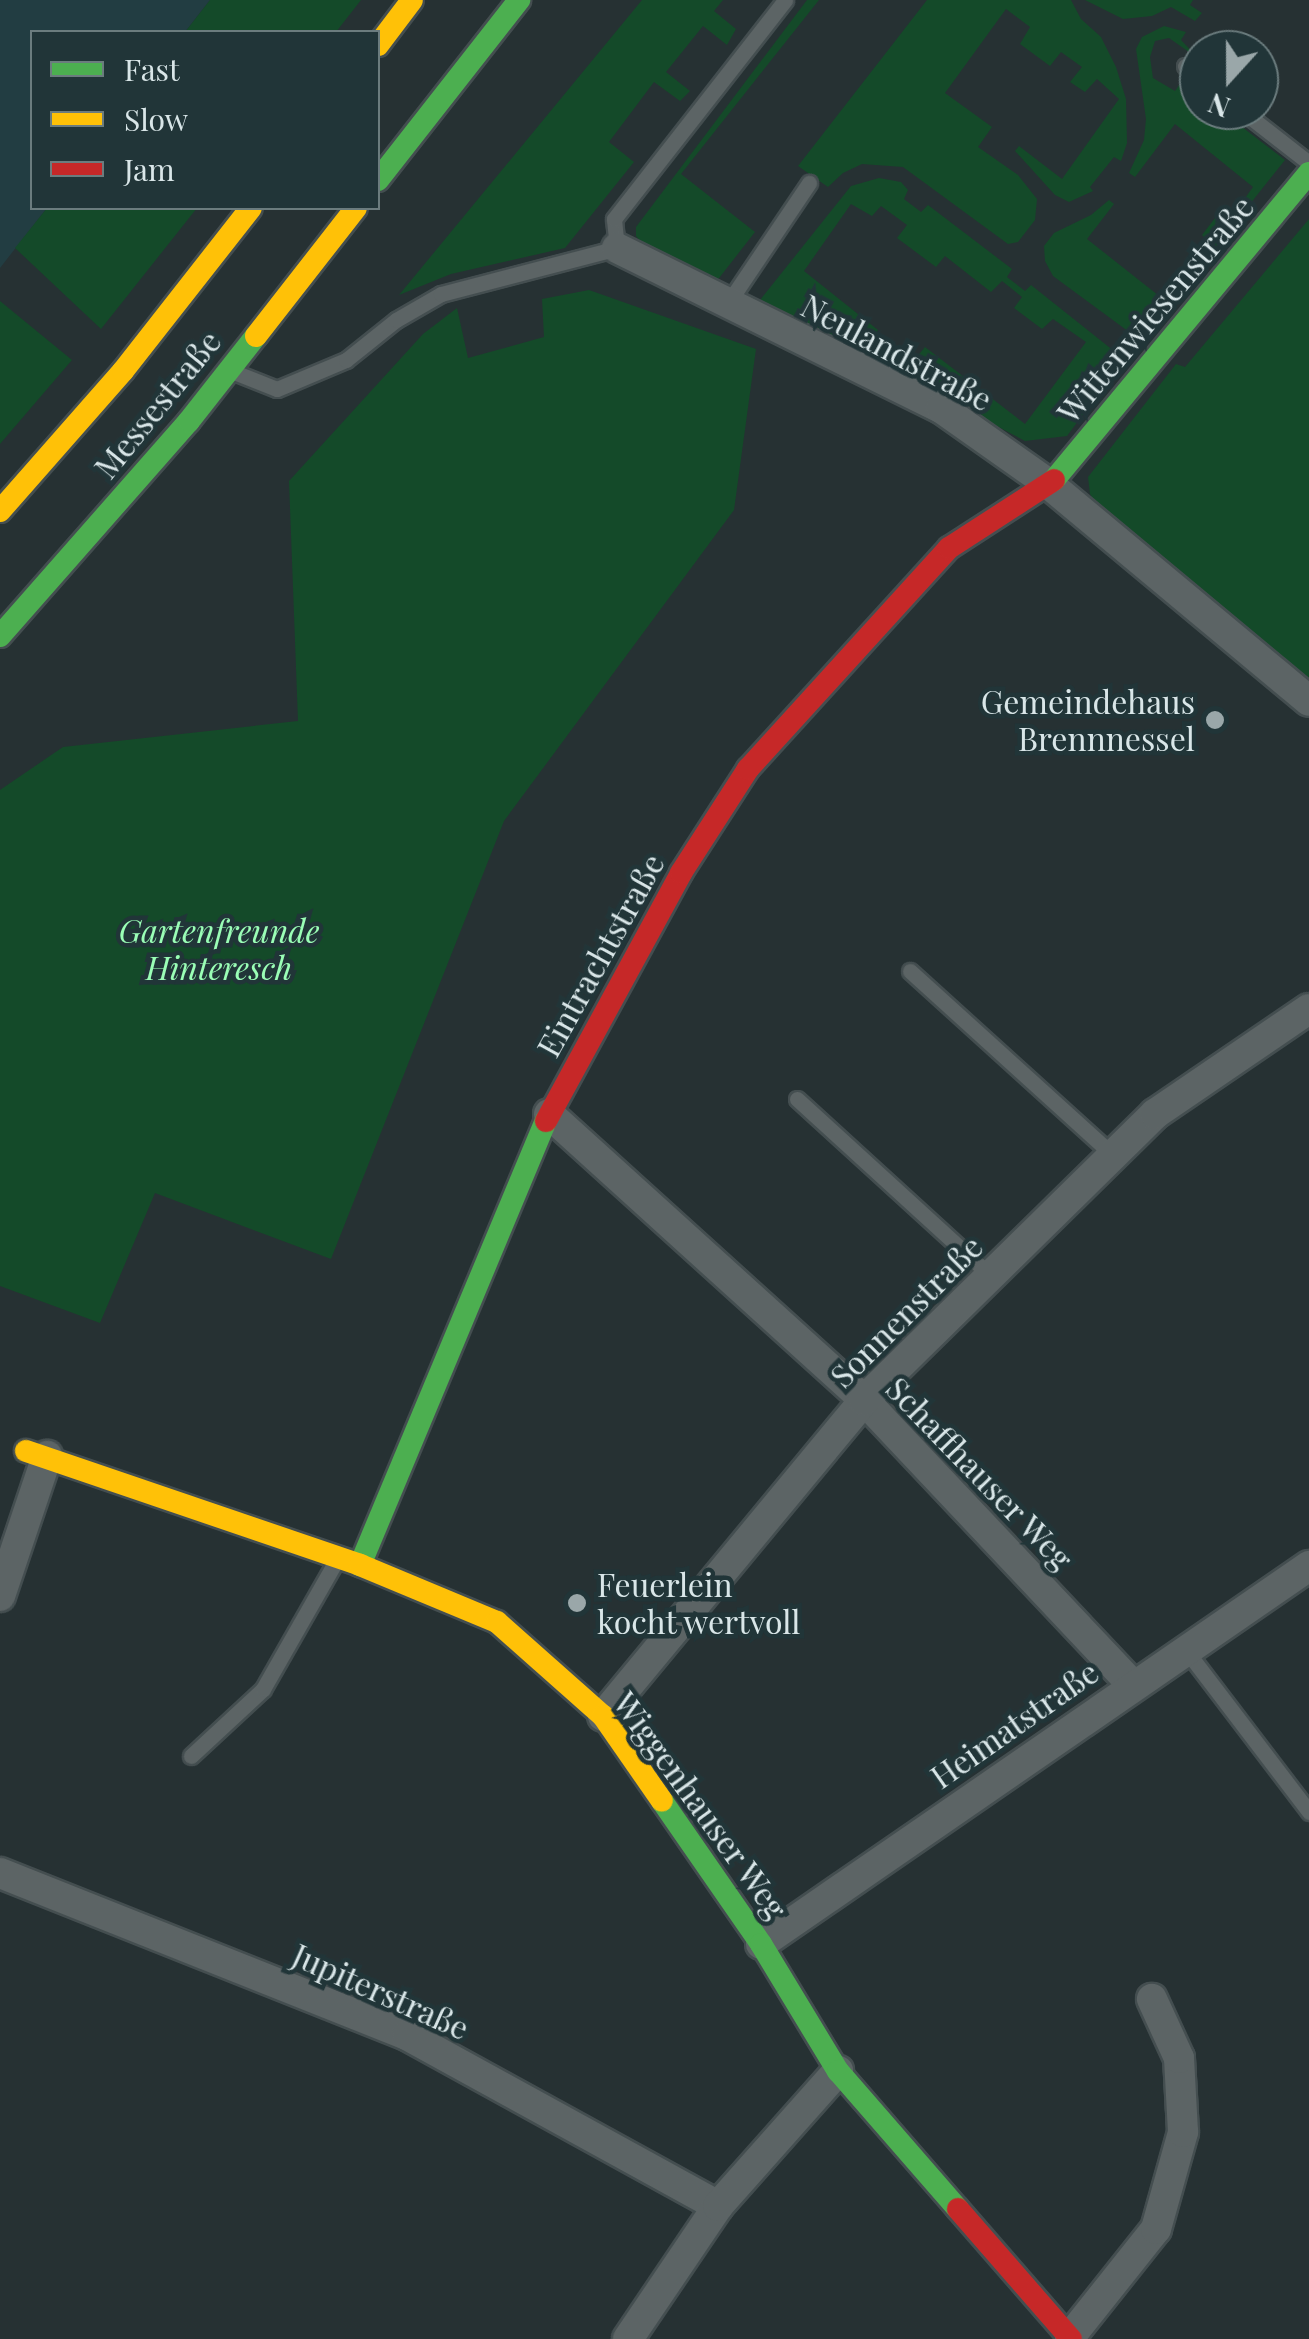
<!DOCTYPE html>
<html>
<head>
<meta charset="utf-8">
<style>
	body { margin:0 }
	#map { position:relative; width:1309px; height:2339px; overflow:hidden; background:#263133; font-family:"Playfair Display",serif }
	div>[style] { position:absolute }
	[style*='--x'] { left:calc(var(--x)*1px); top:calc(var(--y)*1px); width:calc(var(--w)*1px); rotate:calc(var(--a)*1deg) }
	.built>* { inset:0; background:#223d42 }
	.green>* { inset:0; background:#144a29 }
	.roads { filter:drop-shadow(2px 0 #444e50) drop-shadow(-2px 0 #444e50) drop-shadow(0 2px #444e50) drop-shadow(0 -2px #444e50) }
	.lane>* { height:15px; margin:-7.5px; padding:0 7.5px; transform-origin:7.5px; border-radius:7.5px; background:#5c6465 }
	.street>* { height:30px; margin:-15px; padding:0 15px; transform-origin:15px; border-radius:15px; background:#5c6465 }
	.fast>* { height:22px; margin:-11px; padding:0 11px; transform-origin:11px; border-radius:11px; background:#4caf50 }
	.slow>* { height:22px; margin:-11px; padding:0 11px; transform-origin:11px; border-radius:11px; background:#ffc107 }
	.jam>* { height:22px; margin:-11px; padding:0 11px; transform-origin:11px; border-radius:11px; background:#c62828 }
	.dots>* { width:28px; height:28px; translate:-50% -50%; box-sizing:border-box; border:5px solid #213538; border-radius:50% }
	span { translate:-50% -50%; white-space:nowrap; text-align:center; line-height:1.15; -webkit-text-stroke:9px #213538; paint-order:stroke }
	.street-label { font-size:32px; color:#d9e6e8 }
	.poi-label { font-size:32px; color:#d9e6e8 }
	.right { translate:-100% -50%; text-align:right }
	.left { translate:0 -50%; text-align:left }
	.park-label { font-size:32px; color:#9afeb6; font-style:italic }
	.legend { position:absolute; left:30px; top:30px; width:350px; height:180px; box-sizing:border-box; background:#213538; border:2px solid #6b7c7e; margin:0; padding:12px 18px; list-style:none; font-size:30px; color:#d9e6e8 }
	.legend li { display:flex; align-items:center; gap:20px; height:50px }
	.legend b { width:50px; border:2px solid #6b7c7e }
	.north { position:absolute; left:1179px; top:30px; width:100px; height:100px; box-sizing:border-box; background:#213538; border:2px solid #6b7c7e; border-radius:50%; rotate:201deg; font-size:28px; font-weight:700; line-height:40px; text-align:center; color:#d9e6e8 }
	.north::after { content:''; display:block; margin:auto; width:35px; height:45px; background:#9aa7a9; clip-path:polygon(50% 0,100% 100%,50% 72%,0 100%) }
</style>
</head>
<body>
<div id="map">
	<div class="built">
		<i style="clip-path:polygon(0 0,210px 0,185px 32px,32px 32px,32px 208px,47px 208px,0 268px)"></i>
	</div>
	<div class="green">
		<i style="clip-path:polygon(210px 0,361px 0,336px 32px,185px 32px)"></i>
		<i style="clip-path:polygon(642px 0,723px 0,714px 11px,736px 29px,727px 45px,703px 26px,666px 72px,690px 91px,680px 101px,654px 82px,609px 142px,634px 162px,565px 248px,451px 274px,399px 295px)"></i>
		<i style="clip-path:polygon(807px 0,819px 0,681px 174px,755px 232px,716px 282px,647px 249px,636px 236px,636px 227px)"></i>
		<i style="clip-path:polygon(927px 0,1071px 0,1081px 19px,1101px 37px,1116px 67px,1126px 99px,1127px 143px,1121px 161px,1114px 157px,1090px 187px,1093px 191px,1069px 202px,1055px 195px,1015px 151px,1019px 146px,1062px 179px,1119px 99px,1097px 79px,1085px 92px,1070px 82px,1082px 67px,1061px 52px,1050px 66px,1020px 44px,1030px 27px,1006px 9px,945px 93px,992px 127px,978px 147px,1018px 175px,1037px 199px,1035px 220px,1018px 242px,1008px 244px,903px 167px,862px 164px,843px 173px,828px 187px,798px 166px)"></i>
		<i style="clip-path:polygon(1085px 0,1193px 0,1190px 5px,1202px 13px,1195px 21px,1171px 7px,1152px 16px,1123px 19px)"></i>
		<i style="clip-path:polygon(1164px 26px,1186px 32px,1181px 40px,1199px 59px,1169px 38px,1155px 41px,1150px 57px,1153px 78px,1175px 91px,1182px 81px,1199px 94px,1199px 110px,1220px 110px,1285px 160px,1215px 248px,1202px 235px,1225px 205px,1235px 212px,1253px 187px,1175px 124px,1135px 177px,1129px 173px,1144px 140px,1146px 119px,1136px 49px,1142px 37px)"></i>
		<i style="clip-path:polygon(879px 178px,901px 182px,908px 190px,904px 199px,921px 212px,928px 205px,1012px 269px,1007px 277px,1025px 291px,1031px 285px,1124px 359px,1067px 436px,1025px 441px,889px 369px,903px 351px,916px 358px,925px 347px,1025px 424px,1086px 342px,1053px 319px,1042px 329px,1014px 308px,1022px 297px,1002px 281px,991px 292px,945px 256px,936px 267px,897px 238px,907px 225px,881px 206px,872px 216px,851px 204px,804px 271px,878px 330px,861px 354px,756px 305px,851px 186px)"></i>
		<i style="clip-path:polygon(1109px 200px,1114px 204px,1087px 239px,1168px 303px,1140px 340px,1053px 276px,1045px 261px,1044px 246px,1054px 233px,1091px 215px)"></i>
		<i style="clip-path:polygon(47px 208px,197px 208px,101px 329px,15px 248px)"></i>
		<i style="clip-path:polygon(1309px 219px,1309px 683px,1099px 508px,1090px 494px,1088px 477px,1176px 364px,1185px 367px)"></i>
		<i style="clip-path:polygon(589px 290px,756px 349px,734px 510px,504px 821px,331px 1259px,155px 1193px,100px 1323px,0 1286px,0 790px,63px 747px,298px 721px,289px 481px,423px 334px,457px 308px,468px 358px,544px 337px,542px 299px)"></i>
		<i style="clip-path:polygon(0 301px,72px 360px,0 444px)"></i>
	</div>
	<div class="roads">
		<div class="lane">
			<i style="--x:1185;--y:66;--w:18;--a:38"></i>
			<i style="--x:1241;--y:110;--w:86;--a:37.9"></i>
			<i style="--x:728;--y:303;--w:145;--a:-56"></i>
			<i style="--x:234;--y:372;--w:46;--a:21.6"></i>
			<i style="--x:277;--y:389;--w:75;--a:-22.8"></i>
			<i style="--x:346;--y:360;--w:64;--a:-38.7"></i>
			<i style="--x:396;--y:320;--w:52;--a:-30"></i>
			<i style="--x:441;--y:294;--w:182;--a:-14.6"></i>
			<i style="--x:617;--y:248;--w:29;--a:-96"></i>
			<i style="--x:614;--y:219;--w:278;--a:-52"></i>
			<i style="--x:910;--y:971;--w:274;--a:42.2"></i>
			<i style="--x:797;--y:1099;--w:261;--a:42.4"></i>
			<i style="--x:1185;--y:1649;--w:205;--a:52.7"></i>
			<i style="--x:191;--y:1756;--w:98;--a:-42.9"></i>
			<i style="--x:263;--y:1689;--w:147;--a:-60.3"></i>
		</div>
		<div class="street">
			<i style="--x:617;--y:248;--w:361;--a:26.3"></i>
			<i style="--x:941;--y:408;--w:133;--a:35.2"></i>
			<i style="--x:1050;--y:485;--w:337;--a:39.8"></i>
			<i style="--x:549;--y:1114;--w:425;--a:42.2"></i>
			<i style="--x:864;--y:1400;--w:390;--a:46.7"></i>
			<i style="--x:0;--y:1596;--w:148;--a:-71.4"></i>
			<i style="--x:603;--y:1716;--w:410;--a:-50.4"></i>
			<i style="--x:864;--y:1400;--w:408;--a:-44.5"></i>
			<i style="--x:1155;--y:1114;--w:186;--a:-34.3"></i>
			<i style="--x:0;--y:1873;--w:438;--a:21.7"></i>
			<i style="--x:407;--y:2035;--w:355;--a:28.8"></i>
			<i style="--x:761;--y:1944;--w:666;--a:-34.6"></i>
			<i style="--x:1070;--y:2337;--w:138;--a:-51.5"></i>
			<i style="--x:1156;--y:2229;--w:101;--a:-74.4"></i>
			<i style="--x:1183;--y:2132;--w:74;--a:-93.1"></i>
			<i style="--x:1179;--y:2058;--w:65;--a:-114.6"></i>
			<i style="--x:628;--y:2339;--w:161;--a:-55.9"></i>
			<i style="--x:718;--y:2206;--w:181;--a:-48.4"></i>
		</div>
		<div class="fast">
			<i style="--x:378;--y:180;--w:229;--a:-51.9"></i>
			<i style="--x:1054;--y:480;--w:399;--a:-50.3"></i>
			<i style="--x:0;--y:636;--w:286;--a:-48.7"></i>
			<i style="--x:189;--y:421;--w:108;--a:-51.8"></i>
			<i style="--x:360;--y:1565;--w:481;--a:-67.3"></i>
			<i style="--x:662;--y:1801;--w:174;--a:55.3"></i>
			<i style="--x:761;--y:1944;--w:149;--a:58.8"></i>
			<i style="--x:838;--y:2071;--w:183;--a:49"></i>
		</div>
		<div class="slow">
			<i style="--x:378;--y:45;--w:56;--a:-52.9"></i>
			<i style="--x:256;--y:336;--w:162;--a:-52"></i>
			<i style="--x:0;--y:511;--w:186;--a:-48.7"></i>
			<i style="--x:123;--y:371;--w:207;--a:-51.9"></i>
			<i style="--x:26;--y:1451;--w:353;--a:18.8"></i>
			<i style="--x:360;--y:1565;--w:148;--a:22.6"></i>
			<i style="--x:497;--y:1622;--w:142;--a:41.6"></i>
			<i style="--x:603;--y:1716;--w:103;--a:55.2"></i>
		</div>
		<div class="jam">
			<i style="--x:546;--y:1121;--w:282;--a:-61.4"></i>
			<i style="--x:681;--y:873;--w:124;--a:-57.2"></i>
			<i style="--x:748;--y:769;--w:299;--a:-47.7"></i>
			<i style="--x:949;--y:548;--w:125;--a:-32.9"></i>
			<i style="--x:958;--y:2209;--w:172;--a:49"></i>
		</div>
	</div>
	<div class="dots">
		<i style="left:1215px;top:720px;background:#9aa7a9"></i>
		<i style="left:577px;top:1603px;background:#9aa7a9"></i>
	</div>
	<div class="street-label">
		<span style="left:1155px;top:309px;rotate:-50deg">Wittenwiesenstraße</span>
		<span style="left:897px;top:352px;rotate:28deg">Neulandstraße</span>
		<span style="left:157px;top:404px;rotate:-51deg">Messestraße</span>
		<span style="left:600px;top:955px;rotate:-61deg">Eintrachtstraße</span>
		<span style="left:906px;top:1311px;rotate:-45deg">Sonnenstraße</span>
		<span style="left:980px;top:1473px;rotate:46deg">Schaffhauser Weg</span>
		<span style="left:1014px;top:1724px;rotate:-35deg">Heimatstraße</span>
		<span style="left:701px;top:1805px;rotate:54deg">Wiggenhauser Weg</span>
		<span style="left:381px;top:1991px;rotate:24deg">Jupiterstraße</span>
	</div>
	<div class="poi-label">
		<span class="right" style="left:1195px;top:720px">Gemeindehaus<br>Brennnessel</span>
		<span class="left" style="left:597px;top:1603px">Feuerlein<br>kocht wertvoll</span>
	</div>
	<div class="park-label">
		<span style="left:219px;top:949px">Gartenfreunde<br>Hinteresch</span>
	</div>
	<ul class="legend">
	<li><b style="height:12px;background:#4caf50"></b>Fast</li>
	<li><b style="height:12px;background:#ffc107"></b>Slow</li>
	<li><b style="height:12px;background:#c62828"></b>Jam</li>
	</ul>
	<div class="north">N</div>
</div>
</body>
</html>
